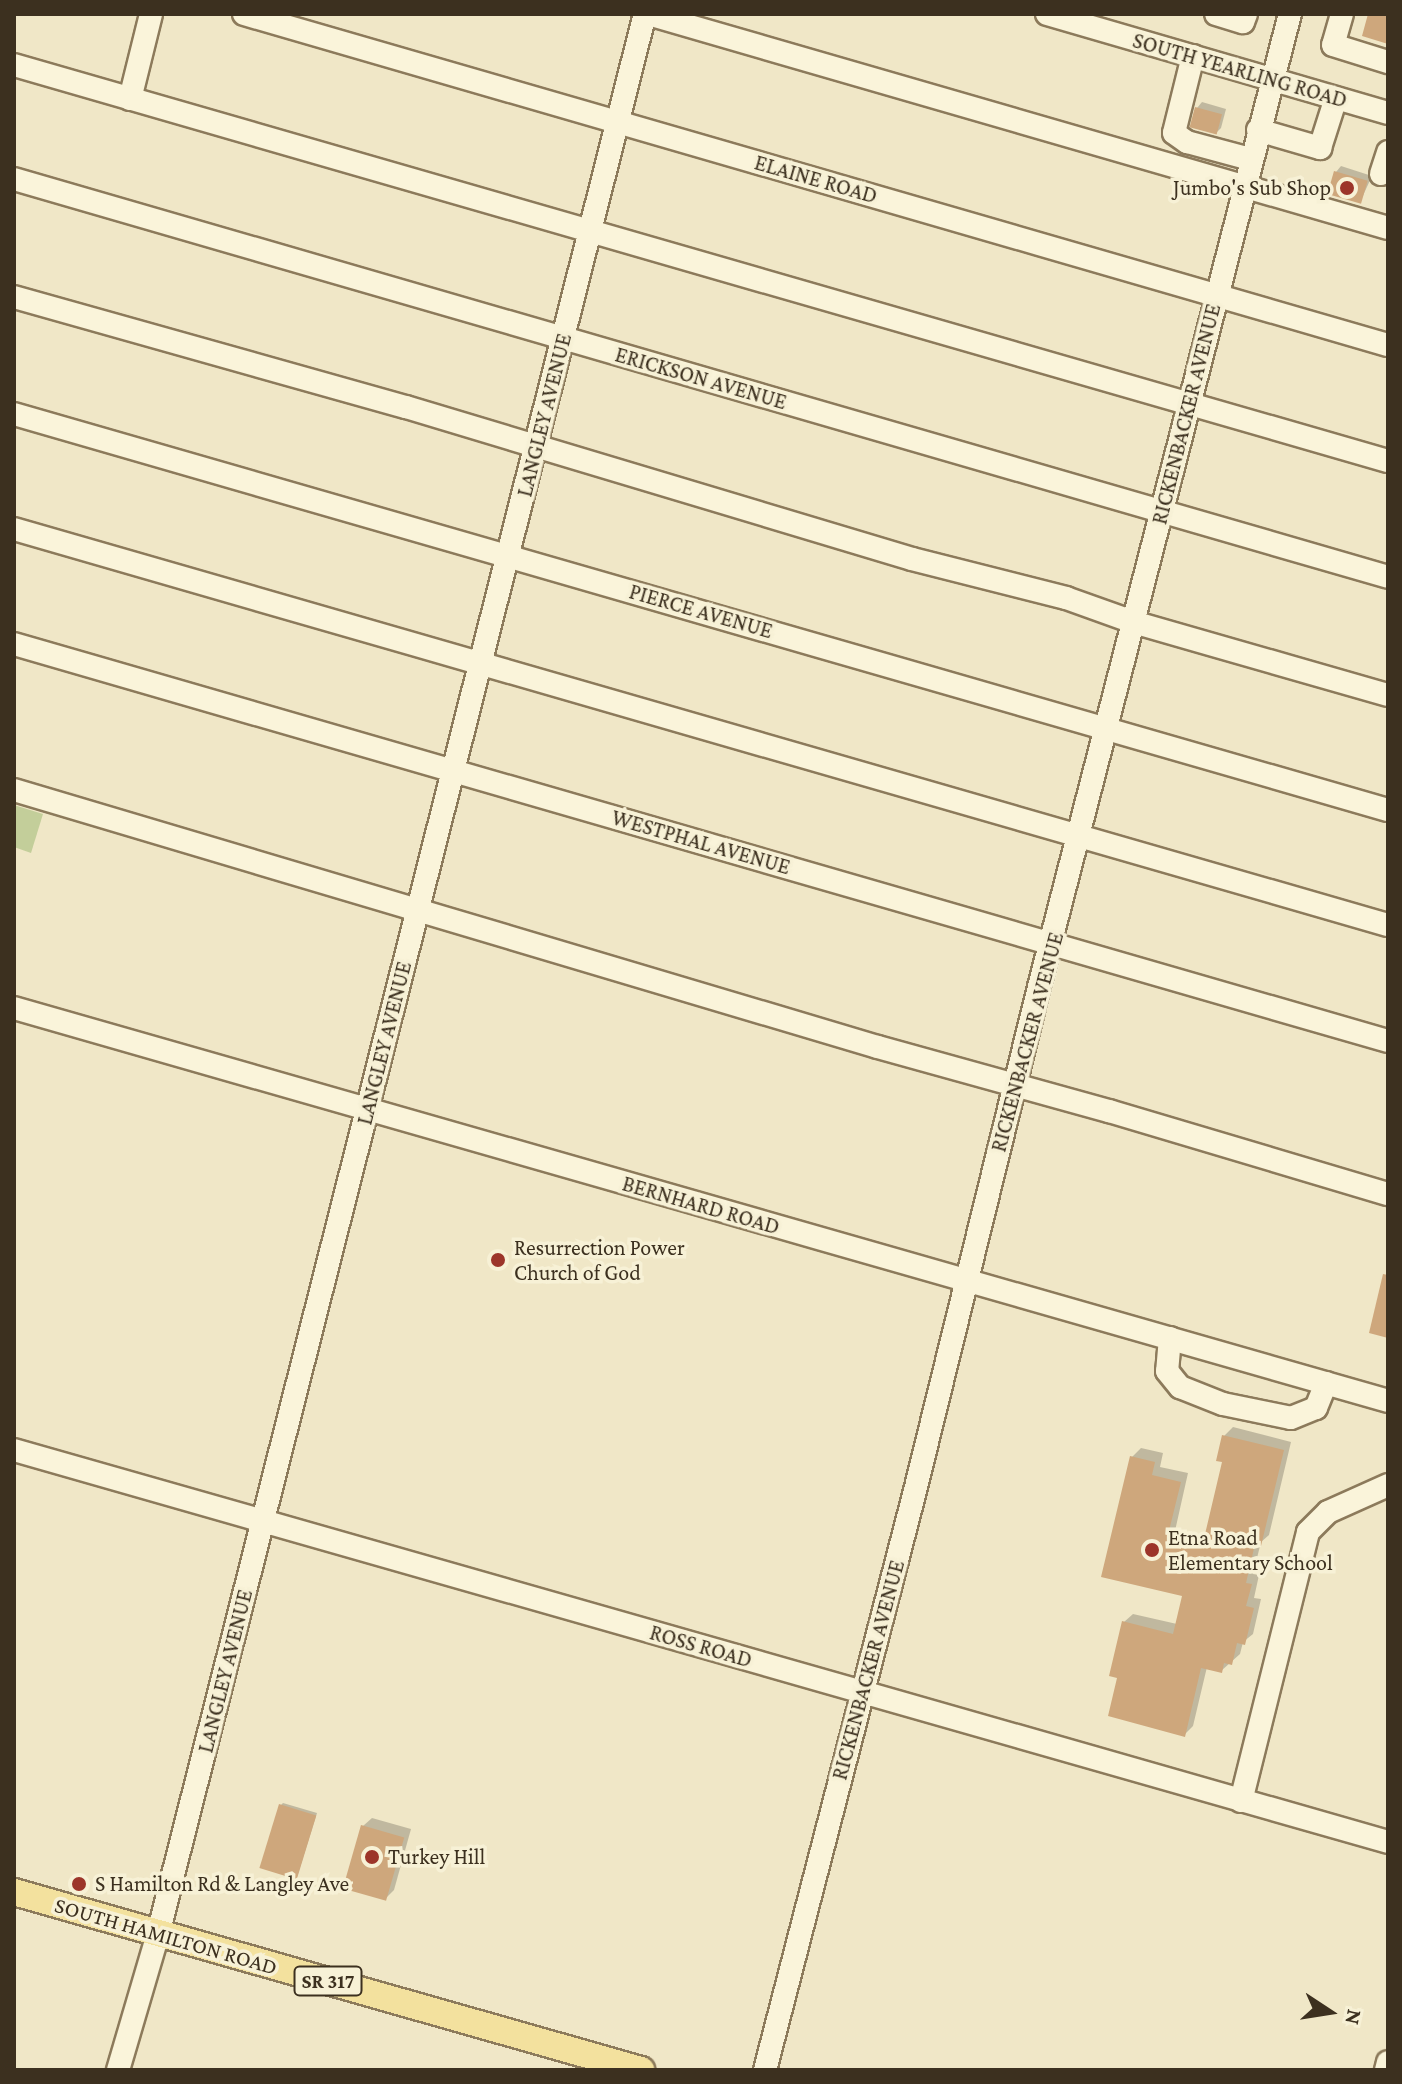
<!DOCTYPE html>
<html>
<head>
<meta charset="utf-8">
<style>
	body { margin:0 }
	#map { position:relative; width:1402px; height:2084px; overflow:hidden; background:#f0e7c7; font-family:"Crimson Pro",serif }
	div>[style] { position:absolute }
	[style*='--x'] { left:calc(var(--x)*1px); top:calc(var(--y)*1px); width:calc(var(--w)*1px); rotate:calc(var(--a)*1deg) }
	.green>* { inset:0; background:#c3ce9a }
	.shadow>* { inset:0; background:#0003 }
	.building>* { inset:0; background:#cea77c; transform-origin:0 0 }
	.roads { filter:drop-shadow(2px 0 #8c7a5b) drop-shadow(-2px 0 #8c7a5b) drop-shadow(0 2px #8c7a5b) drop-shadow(0 -2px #8c7a5b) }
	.minor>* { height:22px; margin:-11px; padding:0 11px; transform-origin:11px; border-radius:11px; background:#faf4da }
	.major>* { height:26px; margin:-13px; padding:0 13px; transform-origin:13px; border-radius:13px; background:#f3e19e }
	.dots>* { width:22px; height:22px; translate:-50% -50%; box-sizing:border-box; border:4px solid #f7f1d6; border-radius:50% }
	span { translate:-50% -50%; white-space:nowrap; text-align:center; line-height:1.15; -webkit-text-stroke:7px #f7f1d6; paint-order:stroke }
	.shield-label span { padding:2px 6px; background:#f7f1d6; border:2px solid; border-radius:6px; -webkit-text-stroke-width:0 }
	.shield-label { font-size:20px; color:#3c301f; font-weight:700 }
	.street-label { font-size:22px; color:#3c301f }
	.poi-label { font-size:22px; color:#3c301f }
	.right { translate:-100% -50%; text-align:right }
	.left { translate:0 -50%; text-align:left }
	.frame { position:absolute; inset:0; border:16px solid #3c301f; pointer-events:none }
	.north { position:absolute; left:1290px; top:1972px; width:80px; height:80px; -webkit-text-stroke:6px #f7f1d6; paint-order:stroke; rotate:102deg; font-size:22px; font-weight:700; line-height:32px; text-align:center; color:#3c301f }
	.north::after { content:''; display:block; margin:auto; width:28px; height:36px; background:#3c301f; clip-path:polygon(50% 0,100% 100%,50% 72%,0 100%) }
</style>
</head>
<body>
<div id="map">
	<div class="green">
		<i style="clip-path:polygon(14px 805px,43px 814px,31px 853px,14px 847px)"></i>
	</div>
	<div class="shadow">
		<i style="clip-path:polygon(1202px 102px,1226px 109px,1221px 128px,1216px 133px,1197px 108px)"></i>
		<i style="clip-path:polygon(1341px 166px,1372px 176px,1360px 202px,1336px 172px)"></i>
		<i style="clip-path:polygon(1233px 1427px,1291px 1442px,1269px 1535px,1261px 1542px,1253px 1574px,1259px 1575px,1254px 1598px,1261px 1599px,1253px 1634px,1243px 1642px,1240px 1654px,1221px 1671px,1207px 1667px,1193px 1726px,1184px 1735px,1120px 1677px,1124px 1622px,1133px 1614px,1177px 1624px,1185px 1595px,1132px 1457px,1141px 1448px,1163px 1453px,1160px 1467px,1188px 1473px,1175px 1531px,1206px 1537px,1225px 1461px,1224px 1436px)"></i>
		<i style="clip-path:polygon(283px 1803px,317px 1813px,297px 1877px,281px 1805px)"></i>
		<i style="clip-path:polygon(372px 1818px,411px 1829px,394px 1890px,385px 1899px,363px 1826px)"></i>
	</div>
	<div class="building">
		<i style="clip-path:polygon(1368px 14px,1388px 14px,1388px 44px,1362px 36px)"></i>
		<i style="left:1195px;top:107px;width:28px;height:21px;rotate:15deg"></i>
		<i style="left:1334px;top:171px;width:35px;height:24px;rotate:16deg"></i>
		<i style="clip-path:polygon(1383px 1274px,1388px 1275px,1388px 1338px,1369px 1333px)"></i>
		<i style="clip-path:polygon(1222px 1435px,1284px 1450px,1261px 1546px,1255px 1544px,1246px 1583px,1252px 1584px,1246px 1606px,1254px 1608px,1245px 1645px,1237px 1643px,1232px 1665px,1224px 1663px,1222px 1673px,1201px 1668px,1185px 1737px,1108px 1716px,1117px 1678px,1109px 1676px,1122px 1621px,1173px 1634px,1182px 1596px,1101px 1577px,1130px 1456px,1155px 1462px,1152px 1475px,1181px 1482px,1167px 1539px,1202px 1547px,1222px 1462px,1216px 1461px)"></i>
		<i style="left:279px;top:1804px;width:39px;height:67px;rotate:17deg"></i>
		<i style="left:361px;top:1825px;width:45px;height:66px;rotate:16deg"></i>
	</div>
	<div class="roads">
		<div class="minor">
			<i style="--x:244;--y:14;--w:1191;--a:16.14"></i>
			<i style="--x:648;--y:14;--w:770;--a:16.13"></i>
			<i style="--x:1047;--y:14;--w:355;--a:16.2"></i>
			<i style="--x:1216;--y:14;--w:28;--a:17"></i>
			<i style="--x:1243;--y:22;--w:9;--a:-69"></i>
			<i style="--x:1342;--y:14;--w:32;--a:106"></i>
			<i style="--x:1333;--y:45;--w:58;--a:17.2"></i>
			<i style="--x:1193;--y:56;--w:79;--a:103.9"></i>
			<i style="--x:1174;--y:133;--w:16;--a:35"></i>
			<i style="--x:1187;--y:142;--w:65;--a:15.1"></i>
			<i style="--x:14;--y:65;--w:1430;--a:16.08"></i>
			<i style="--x:130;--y:99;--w:88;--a:-76.1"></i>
			<i style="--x:1258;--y:130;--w:65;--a:16.2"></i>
			<i style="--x:1320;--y:148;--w:52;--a:-72.3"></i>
			<i style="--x:1381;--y:174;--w:23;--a:-72"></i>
			<i style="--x:14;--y:179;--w:1430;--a:16.15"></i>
			<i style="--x:14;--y:297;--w:407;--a:15.7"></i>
			<i style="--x:406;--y:407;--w:528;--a:16.72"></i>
			<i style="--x:912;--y:559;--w:159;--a:14.2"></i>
			<i style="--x:1066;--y:598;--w:71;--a:19.7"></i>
			<i style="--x:1133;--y:622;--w:265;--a:16"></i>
			<i style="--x:14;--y:414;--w:1430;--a:16.08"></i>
			<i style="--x:14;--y:529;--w:1430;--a:16.08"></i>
			<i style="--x:14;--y:644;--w:1430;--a:16.12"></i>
			<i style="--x:14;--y:790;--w:901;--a:16.57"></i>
			<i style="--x:878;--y:1047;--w:240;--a:15.5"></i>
			<i style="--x:1109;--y:1111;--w:291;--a:16.6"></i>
			<i style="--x:14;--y:1008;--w:1429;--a:15.96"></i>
			<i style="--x:1170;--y:1338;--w:33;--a:95"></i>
			<i style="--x:1167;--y:1371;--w:21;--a:51"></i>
			<i style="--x:1180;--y:1387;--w:46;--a:21.6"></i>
			<i style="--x:1223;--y:1404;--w:69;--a:11.6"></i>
			<i style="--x:1291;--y:1418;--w:27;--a:-22"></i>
			<i style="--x:1316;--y:1408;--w:27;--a:-68"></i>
			<i style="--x:14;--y:1450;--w:1429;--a:15.92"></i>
			<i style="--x:1241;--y:1801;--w:277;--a:-76"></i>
			<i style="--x:1308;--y:1532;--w:28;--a:-45"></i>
			<i style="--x:1328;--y:1512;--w:66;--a:-24.2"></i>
			<i style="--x:118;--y:2070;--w:142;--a:-73.6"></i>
			<i style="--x:158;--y:1934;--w:1981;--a:-75.77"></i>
			<i style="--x:765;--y:2070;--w:598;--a:-75.48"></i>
			<i style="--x:915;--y:1491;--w:519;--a:-76.18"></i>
			<i style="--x:1039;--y:987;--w:1005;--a:-75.54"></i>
			<i style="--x:1386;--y:2070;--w:8;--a:-76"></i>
		</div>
		<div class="major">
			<i style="--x:14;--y:1892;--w:652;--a:15.85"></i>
		</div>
	</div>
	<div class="dots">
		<i style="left:1347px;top:188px;background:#9c352a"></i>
		<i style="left:498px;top:1260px;background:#9c352a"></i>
		<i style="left:1152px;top:1550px;background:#9c352a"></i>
		<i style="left:372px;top:1857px;background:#9c352a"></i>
		<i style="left:79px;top:1884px;background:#9c352a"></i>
	</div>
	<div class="shield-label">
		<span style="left:328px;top:1981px">SR 317</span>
	</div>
	<div class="street-label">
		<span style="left:1240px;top:70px;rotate:16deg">SOUTH YEARLING ROAD</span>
		<span style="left:816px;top:179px;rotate:16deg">ELAINE ROAD</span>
		<span style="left:701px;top:378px;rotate:16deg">ERICKSON AVENUE</span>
		<span style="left:1186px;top:414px;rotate:-76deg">RICKENBACKER AVENUE</span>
		<span style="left:544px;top:415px;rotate:-76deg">LANGLEY AVENUE</span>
		<span style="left:701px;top:611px;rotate:16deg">PIERCE AVENUE</span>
		<span style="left:701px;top:842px;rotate:16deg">WESTPHAL AVENUE</span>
		<span style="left:1027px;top:1042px;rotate:-75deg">RICKENBACKER AVENUE</span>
		<span style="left:384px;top:1043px;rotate:-76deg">LANGLEY AVENUE</span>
		<span style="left:701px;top:1205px;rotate:16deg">BERNHARD ROAD</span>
		<span style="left:701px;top:1646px;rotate:16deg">ROSS ROAD</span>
		<span style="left:868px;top:1670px;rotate:-75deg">RICKENBACKER AVENUE</span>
		<span style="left:225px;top:1671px;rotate:-76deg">LANGLEY AVENUE</span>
		<span style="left:166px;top:1936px;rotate:16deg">SOUTH HAMILTON ROAD</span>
	</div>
	<div class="poi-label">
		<span class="right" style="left:1331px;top:188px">Jumbo's Sub Shop</span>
		<span class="left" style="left:514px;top:1260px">Resurrection Power<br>Church of God</span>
		<span class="left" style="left:1168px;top:1550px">Etna Road<br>Elementary School</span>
		<span class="left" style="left:388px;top:1857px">Turkey Hill</span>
		<span class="left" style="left:95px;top:1884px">S Hamilton Rd &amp; Langley Ave</span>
	</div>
	<div class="frame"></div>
	<div class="north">N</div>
</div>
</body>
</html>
